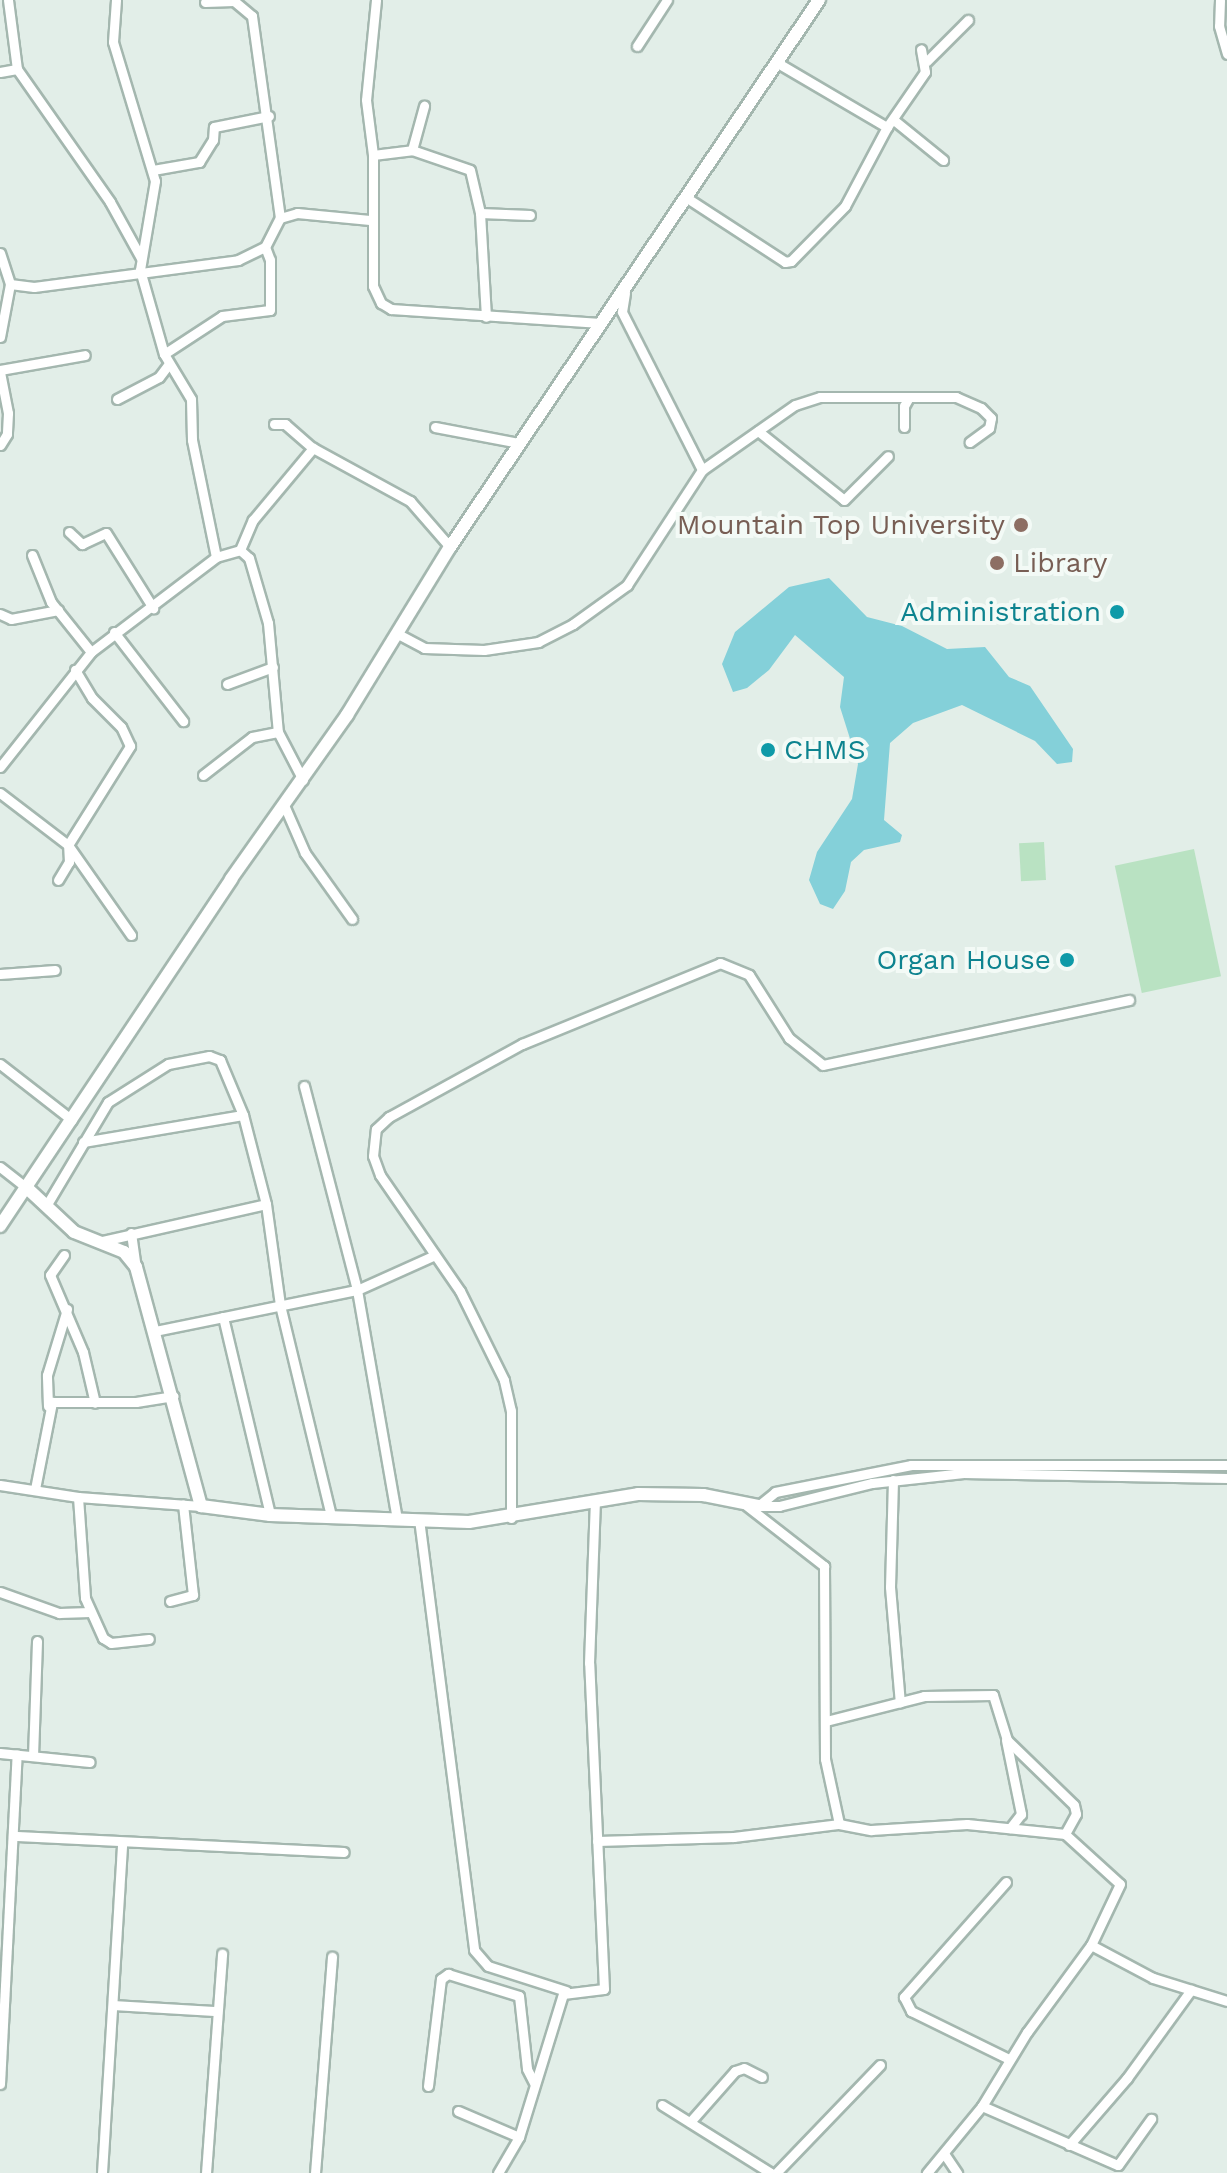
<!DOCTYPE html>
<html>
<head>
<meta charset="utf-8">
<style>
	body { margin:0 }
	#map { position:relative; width:1227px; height:2173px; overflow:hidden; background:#e2eee8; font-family:"Work Sans",sans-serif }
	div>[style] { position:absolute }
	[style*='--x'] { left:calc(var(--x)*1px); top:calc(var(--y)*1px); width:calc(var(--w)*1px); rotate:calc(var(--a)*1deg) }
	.green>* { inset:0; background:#b9e2c2; transform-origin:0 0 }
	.water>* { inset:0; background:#84d0d9 }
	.roads { filter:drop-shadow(2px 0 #a4b7af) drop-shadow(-2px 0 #a4b7af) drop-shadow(0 2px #a4b7af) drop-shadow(0 -2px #a4b7af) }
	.street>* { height:9px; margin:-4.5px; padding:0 4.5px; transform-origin:4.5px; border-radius:4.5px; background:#fff }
	.secondary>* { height:12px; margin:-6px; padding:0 6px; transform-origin:6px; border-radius:6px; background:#fff }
	.dots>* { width:22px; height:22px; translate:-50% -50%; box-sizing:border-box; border:4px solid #f3faf6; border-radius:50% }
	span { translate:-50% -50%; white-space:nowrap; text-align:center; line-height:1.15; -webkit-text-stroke:8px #f3faf6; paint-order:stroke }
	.education-label { font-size:28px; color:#785e54 }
	.right { translate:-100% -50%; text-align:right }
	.left { translate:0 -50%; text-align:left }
	.culture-label { font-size:28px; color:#0d838f }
</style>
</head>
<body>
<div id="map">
	<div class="green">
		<i style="left:1044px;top:842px;width:38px;height:25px;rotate:87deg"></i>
		<i style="left:1194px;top:849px;width:130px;height:81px;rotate:78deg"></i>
	</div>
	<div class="water">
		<i style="clip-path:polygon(829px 578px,867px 617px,902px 626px,947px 649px,985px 647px,1009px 677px,1030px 686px,1073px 749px,1072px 762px,1057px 764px,1035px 741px,962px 705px,913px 723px,890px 743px,884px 820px,902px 835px,900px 842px,864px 850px,851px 862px,845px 891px,833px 909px,820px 904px,809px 880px,817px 852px,852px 799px,858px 764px,840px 707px,844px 677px,795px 635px,769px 670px,747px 688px,733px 692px,722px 664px,735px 632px,789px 587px)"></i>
	</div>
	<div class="roads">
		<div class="street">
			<i style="--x:8;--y:0;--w:70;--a:82.6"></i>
			<i style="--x:17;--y:69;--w:162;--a:55"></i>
			<i style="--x:110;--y:202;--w:64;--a:61"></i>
			<i style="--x:116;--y:0;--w:42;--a:94.1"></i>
			<i style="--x:113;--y:42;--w:145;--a:73.2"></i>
			<i style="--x:155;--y:181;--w:90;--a:99.6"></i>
			<i style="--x:140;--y:270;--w:87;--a:74.1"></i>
			<i style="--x:164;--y:354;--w:52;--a:59"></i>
			<i style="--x:191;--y:399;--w:41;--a:88.6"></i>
			<i style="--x:192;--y:440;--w:119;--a:78.4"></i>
			<i style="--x:376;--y:0;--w:100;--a:95.7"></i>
			<i style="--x:366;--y:100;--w:55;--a:82.7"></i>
			<i style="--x:373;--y:155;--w:131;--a:90"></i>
			<i style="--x:373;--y:286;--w:19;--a:65"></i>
			<i style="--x:381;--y:303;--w:12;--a:31"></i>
			<i style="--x:391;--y:309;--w:210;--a:3.8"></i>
			<i style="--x:1220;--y:0;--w:26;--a:92"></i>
			<i style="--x:1219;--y:26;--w:29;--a:74"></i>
			<i style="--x:637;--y:46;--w:55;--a:-56.9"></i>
			<i style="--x:927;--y:61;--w:58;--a:-45"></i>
			<i style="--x:776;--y:62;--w:129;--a:30.4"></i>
			<i style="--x:0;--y:72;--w:17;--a:-10"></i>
			<i style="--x:895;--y:121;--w:62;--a:39.1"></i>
			<i style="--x:412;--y:150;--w:46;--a:-74.7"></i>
			<i style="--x:373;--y:155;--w:39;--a:-7"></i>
			<i style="--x:412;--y:150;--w:61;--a:19"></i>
			<i style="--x:470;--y:170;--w:44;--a:76.9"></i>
			<i style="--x:480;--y:213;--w:104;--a:86.7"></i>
			<i style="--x:153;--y:170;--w:47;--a:-9.9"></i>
			<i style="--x:199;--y:162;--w:26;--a:-58"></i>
			<i style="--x:213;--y:140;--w:13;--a:-86"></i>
			<i style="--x:214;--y:127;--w:56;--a:-11.3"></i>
			<i style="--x:687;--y:198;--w:117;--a:33.1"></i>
			<i style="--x:785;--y:262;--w:6;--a:-9"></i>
			<i style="--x:791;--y:261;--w:77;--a:-45.5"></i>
			<i style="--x:845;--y:206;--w:89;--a:-62"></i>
			<i style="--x:887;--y:127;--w:67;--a:-55.4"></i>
			<i style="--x:925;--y:72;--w:23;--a:-100"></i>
			<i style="--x:480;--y:213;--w:50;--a:2.3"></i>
			<i style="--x:280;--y:218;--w:18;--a:-16"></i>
			<i style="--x:297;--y:213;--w:73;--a:5.5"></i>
			<i style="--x:0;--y:253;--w:33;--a:72"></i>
			<i style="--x:10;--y:284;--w:54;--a:100.7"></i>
			<i style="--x:10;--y:284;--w:24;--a:7"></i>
			<i style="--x:34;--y:287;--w:206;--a:-7.5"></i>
			<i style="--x:238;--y:260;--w:30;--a:-26"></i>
			<i style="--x:265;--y:247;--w:33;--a:-63"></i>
			<i style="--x:280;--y:218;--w:204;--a:-97.9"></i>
			<i style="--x:252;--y:16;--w:23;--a:-140"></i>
			<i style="--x:234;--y:1;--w:29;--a:178"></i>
			<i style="--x:625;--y:293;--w:19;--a:99"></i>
			<i style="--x:622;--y:312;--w:177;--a:63.1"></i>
			<i style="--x:164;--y:354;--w:69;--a:-33.2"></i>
			<i style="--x:222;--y:316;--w:48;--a:-7.1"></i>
			<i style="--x:270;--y:310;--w:50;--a:-90"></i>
			<i style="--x:270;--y:260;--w:14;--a:-111"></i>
			<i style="--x:0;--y:370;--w:86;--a:-10"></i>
			<i style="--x:0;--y:372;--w:42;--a:79"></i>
			<i style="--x:8;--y:413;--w:21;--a:93"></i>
			<i style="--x:7;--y:434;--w:13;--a:122"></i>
			<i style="--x:909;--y:397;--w:47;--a:0"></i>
			<i style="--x:956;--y:397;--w:27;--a:24"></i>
			<i style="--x:981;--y:408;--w:14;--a:45"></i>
			<i style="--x:991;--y:418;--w:10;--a:101"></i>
			<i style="--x:989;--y:428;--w:24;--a:144"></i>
			<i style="--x:117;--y:399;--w:47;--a:-27.6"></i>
			<i style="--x:159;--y:377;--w:15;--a:-53"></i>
			<i style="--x:274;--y:424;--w:11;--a:0"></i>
			<i style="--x:285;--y:424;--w:37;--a:41"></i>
			<i style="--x:313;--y:448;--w:111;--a:28.7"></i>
			<i style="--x:410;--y:501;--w:61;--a:49"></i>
			<i style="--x:435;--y:427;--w:86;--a:10.8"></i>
			<i style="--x:758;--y:431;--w:110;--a:38.7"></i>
			<i style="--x:844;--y:500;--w:62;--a:-45"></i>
			<i style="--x:69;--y:532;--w:18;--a:43"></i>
			<i style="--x:82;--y:544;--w:26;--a:-25"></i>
			<i style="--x:106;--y:533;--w:89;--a:57.9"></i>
			<i style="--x:240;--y:550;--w:12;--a:42"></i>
			<i style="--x:249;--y:558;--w:68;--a:73.7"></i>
			<i style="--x:268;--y:623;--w:109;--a:84.8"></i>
			<i style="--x:278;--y:732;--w:54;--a:62.5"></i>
			<i style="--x:240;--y:550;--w:33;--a:-67"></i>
			<i style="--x:253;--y:520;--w:94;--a:-50.2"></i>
			<i style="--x:32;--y:555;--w:51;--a:68"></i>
			<i style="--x:51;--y:602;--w:64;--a:51.3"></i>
			<i style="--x:0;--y:614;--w:12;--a:24"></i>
			<i style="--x:11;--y:619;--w:48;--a:-10.8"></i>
			<i style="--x:114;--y:632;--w:113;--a:52.2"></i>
			<i style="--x:398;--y:634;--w:30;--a:28"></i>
			<i style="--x:424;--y:648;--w:60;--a:1.9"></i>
			<i style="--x:484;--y:650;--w:55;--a:-8.4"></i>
			<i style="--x:538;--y:642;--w:39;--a:-27"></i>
			<i style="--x:573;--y:624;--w:67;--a:-35.8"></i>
			<i style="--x:627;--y:585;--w:137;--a:-56.9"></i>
			<i style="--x:702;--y:470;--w:113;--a:-35"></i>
			<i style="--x:795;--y:405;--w:26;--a:-18"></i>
			<i style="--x:820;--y:397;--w:89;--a:0"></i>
			<i style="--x:909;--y:397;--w:10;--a:119"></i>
			<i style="--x:904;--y:406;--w:21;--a:90"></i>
			<i style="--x:227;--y:684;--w:49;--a:-20.3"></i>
			<i style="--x:0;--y:767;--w:147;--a:-51.6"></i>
			<i style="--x:91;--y:652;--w:157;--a:-37.2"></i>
			<i style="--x:216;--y:557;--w:25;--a:-16"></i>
			<i style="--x:203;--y:775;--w:62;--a:-37.8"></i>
			<i style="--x:252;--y:737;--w:26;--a:-11"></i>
			<i style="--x:0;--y:793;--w:86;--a:37.4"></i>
			<i style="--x:68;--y:845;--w:110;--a:55"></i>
			<i style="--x:284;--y:805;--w:52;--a:66.4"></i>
			<i style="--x:305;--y:853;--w:81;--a:54.5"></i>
			<i style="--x:58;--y:880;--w:21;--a:-59"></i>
			<i style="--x:69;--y:862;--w:17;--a:-93"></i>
			<i style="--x:68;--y:845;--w:117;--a:-57.9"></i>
			<i style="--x:130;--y:746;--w:21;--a:-115"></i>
			<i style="--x:121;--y:727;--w:41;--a:-135"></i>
			<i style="--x:92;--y:698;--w:33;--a:-121"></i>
			<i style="--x:0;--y:974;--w:55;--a:-4.2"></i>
			<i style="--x:0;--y:1064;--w:91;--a:37.9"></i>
			<i style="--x:304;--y:1086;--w:211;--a:75.4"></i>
			<i style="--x:357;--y:1290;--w:232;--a:80.1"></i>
			<i style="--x:83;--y:1142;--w:162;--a:-9.6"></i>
			<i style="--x:0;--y:1167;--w:34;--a:38"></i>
			<i style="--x:46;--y:1206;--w:121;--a:-59.2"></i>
			<i style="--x:108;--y:1102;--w:71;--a:-32.3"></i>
			<i style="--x:168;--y:1064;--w:42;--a:-11"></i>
			<i style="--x:209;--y:1056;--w:12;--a:20"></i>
			<i style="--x:220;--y:1060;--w:60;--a:67.3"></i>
			<i style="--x:243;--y:1115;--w:92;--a:75.5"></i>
			<i style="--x:266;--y:1204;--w:102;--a:82.1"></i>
			<i style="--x:280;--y:1305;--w:217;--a:76.4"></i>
			<i style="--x:131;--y:1233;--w:34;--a:82"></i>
			<i style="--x:98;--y:1242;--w:172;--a:-12.7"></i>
			<i style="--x:64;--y:1255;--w:24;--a:125"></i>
			<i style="--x:50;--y:1275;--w:84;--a:66.8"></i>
			<i style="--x:83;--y:1352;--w:52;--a:76.8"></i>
			<i style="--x:223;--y:1317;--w:204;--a:76.6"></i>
			<i style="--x:155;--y:1331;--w:206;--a:-11.5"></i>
			<i style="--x:357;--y:1290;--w:85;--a:-24.2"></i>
			<i style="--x:48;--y:1406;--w:31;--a:-92"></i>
			<i style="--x:47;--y:1375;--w:69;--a:-73.1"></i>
			<i style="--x:893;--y:1480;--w:107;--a:91.6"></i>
			<i style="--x:890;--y:1587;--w:116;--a:85.1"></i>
			<i style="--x:0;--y:1485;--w:79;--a:8.7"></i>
			<i style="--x:78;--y:1497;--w:123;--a:4.2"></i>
			<i style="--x:35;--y:1489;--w:89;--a:-78.9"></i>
			<i style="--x:52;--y:1402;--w:84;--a:0"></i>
			<i style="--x:136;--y:1402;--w:38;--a:-9"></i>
			<i style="--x:78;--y:1497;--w:101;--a:86"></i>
			<i style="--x:85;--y:1598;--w:44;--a:65.8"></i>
			<i style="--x:103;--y:1638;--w:9;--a:32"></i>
			<i style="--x:111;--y:1643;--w:38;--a:-6"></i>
			<i style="--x:747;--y:1506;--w:98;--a:37.9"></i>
			<i style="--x:824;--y:1566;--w:193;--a:89.7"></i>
			<i style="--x:825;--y:1759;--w:66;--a:77.8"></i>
			<i style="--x:839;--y:1824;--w:33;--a:11"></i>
			<i style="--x:871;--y:1830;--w:96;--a:-3.6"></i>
			<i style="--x:967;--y:1824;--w:99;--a:5.8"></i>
			<i style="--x:1065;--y:1834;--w:74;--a:42.3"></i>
			<i style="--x:1120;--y:1884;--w:68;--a:115.4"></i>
			<i style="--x:1091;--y:1945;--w:108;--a:126.3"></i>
			<i style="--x:1027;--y:2032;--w:87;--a:121.3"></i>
			<i style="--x:982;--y:2106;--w:87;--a:129.4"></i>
			<i style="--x:758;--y:1506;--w:22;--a:-39"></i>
			<i style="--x:775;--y:1492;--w:139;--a:-11.2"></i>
			<i style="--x:911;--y:1465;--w:316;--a:0"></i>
			<i style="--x:758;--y:1506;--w:21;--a:0"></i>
			<i style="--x:779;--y:1506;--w:96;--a:-13.9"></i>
			<i style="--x:872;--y:1483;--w:92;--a:-6.3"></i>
			<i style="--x:963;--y:1473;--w:264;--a:1.1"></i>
			<i style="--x:511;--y:1518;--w:107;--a:-90"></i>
			<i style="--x:511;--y:1411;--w:32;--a:-103"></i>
			<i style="--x:504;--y:1380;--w:99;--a:-116.3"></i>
			<i style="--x:460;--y:1291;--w:141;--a:-124.6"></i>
			<i style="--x:380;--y:1175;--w:20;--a:-110"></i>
			<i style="--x:373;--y:1156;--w:27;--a:-84"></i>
			<i style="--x:376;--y:1129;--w:18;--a:-43"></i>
			<i style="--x:389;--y:1117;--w:152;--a:-28.8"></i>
			<i style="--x:522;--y:1044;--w:214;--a:-22.2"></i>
			<i style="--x:720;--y:963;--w:31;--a:22"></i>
			<i style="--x:749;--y:975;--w:75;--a:57.6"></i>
			<i style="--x:789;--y:1038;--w:43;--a:38.5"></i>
			<i style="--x:823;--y:1065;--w:313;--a:-12"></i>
			<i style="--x:419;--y:1519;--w:434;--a:82.7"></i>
			<i style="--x:474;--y:1950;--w:21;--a:49"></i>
			<i style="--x:488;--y:1966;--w:82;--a:17.8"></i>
			<i style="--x:0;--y:1592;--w:63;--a:19.6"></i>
			<i style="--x:59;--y:1613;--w:31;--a:-2"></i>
			<i style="--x:170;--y:1601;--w:24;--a:-15"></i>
			<i style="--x:193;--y:1595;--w:91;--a:-96.3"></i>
			<i style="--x:826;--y:1721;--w:101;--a:-14.3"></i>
			<i style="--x:924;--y:1696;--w:69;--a:-0.8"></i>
			<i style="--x:993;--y:1695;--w:47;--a:72.7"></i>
			<i style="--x:1007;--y:1740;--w:93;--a:44.1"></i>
			<i style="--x:1074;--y:1805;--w:9;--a:77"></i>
			<i style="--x:1076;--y:1814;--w:23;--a:119"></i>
			<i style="--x:1006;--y:1740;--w:76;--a:78.5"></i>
			<i style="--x:1021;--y:1814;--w:18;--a:128"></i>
			<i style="--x:0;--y:1753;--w:90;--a:5.7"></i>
			<i style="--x:33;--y:1756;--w:115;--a:-88"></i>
			<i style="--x:17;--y:1836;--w:327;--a:2.8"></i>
			<i style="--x:597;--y:1841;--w:137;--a:-1.7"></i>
			<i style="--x:734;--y:1837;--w:106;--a:-7.1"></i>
			<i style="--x:1006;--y:1882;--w:154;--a:131.6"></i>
			<i style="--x:904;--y:1997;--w:16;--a:63"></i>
			<i style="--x:911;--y:2011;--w:109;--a:26.1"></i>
			<i style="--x:1091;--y:1945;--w:70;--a:28"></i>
			<i style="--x:1153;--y:1978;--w:77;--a:17.3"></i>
			<i style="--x:113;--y:2005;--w:101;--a:3.4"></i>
			<i style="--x:0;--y:2084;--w:330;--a:-87.1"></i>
			<i style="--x:428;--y:2086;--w:108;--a:-83.1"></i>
			<i style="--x:441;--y:1979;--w:9;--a:-36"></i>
			<i style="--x:448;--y:1974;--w:74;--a:17.2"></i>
			<i style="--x:519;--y:1996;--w:73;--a:83.7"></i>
			<i style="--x:527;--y:2069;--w:16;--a:63"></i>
			<i style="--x:662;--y:2105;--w:128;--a:32"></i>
			<i style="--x:982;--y:2106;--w:148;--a:23.5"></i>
			<i style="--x:1118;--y:2165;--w:57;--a:-54.3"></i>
			<i style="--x:458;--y:2111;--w:66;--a:23.1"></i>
			<i style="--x:690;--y:2122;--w:68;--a:-48.6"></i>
			<i style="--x:735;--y:2071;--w:9;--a:-18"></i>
			<i style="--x:744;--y:2068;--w:20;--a:27"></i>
			<i style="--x:1069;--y:2145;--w:89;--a:-49.1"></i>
			<i style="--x:1127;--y:2078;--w:109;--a:-54"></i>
			<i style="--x:945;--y:2155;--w:22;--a:56"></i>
			<i style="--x:102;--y:2173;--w:330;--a:-86.5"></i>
			<i style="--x:206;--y:2173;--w:220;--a:-85.8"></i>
			<i style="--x:315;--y:2173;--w:217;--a:-85.5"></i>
			<i style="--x:498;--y:2173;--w:42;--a:-59.7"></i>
			<i style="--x:519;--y:2137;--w:150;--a:-72.9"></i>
			<i style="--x:563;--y:1994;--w:41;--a:-7"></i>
			<i style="--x:604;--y:1989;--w:326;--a:-92.6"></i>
			<i style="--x:589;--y:1663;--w:162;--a:-87.9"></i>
			<i style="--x:776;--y:2173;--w:150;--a:-46.1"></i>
		</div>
		<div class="secondary">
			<i style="--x:27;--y:1188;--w:64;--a:43.1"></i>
			<i style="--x:74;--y:1232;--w:54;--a:21.8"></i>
			<i style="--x:124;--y:1252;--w:19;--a:51"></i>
			<i style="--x:136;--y:1267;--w:248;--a:74.8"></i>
			<i style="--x:201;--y:1506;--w:70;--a:7.4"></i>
			<i style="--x:270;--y:1515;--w:199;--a:2"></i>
			<i style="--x:469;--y:1522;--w:171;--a:-9.4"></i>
			<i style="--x:638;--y:1494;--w:65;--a:0.9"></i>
			<i style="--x:703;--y:1495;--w:56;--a:11.3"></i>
			<i style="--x:0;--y:1226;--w:417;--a:-56.3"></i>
			<i style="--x:231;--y:879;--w:201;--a:-54.7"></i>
			<i style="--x:347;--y:715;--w:197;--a:-58.5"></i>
			<i style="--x:450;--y:547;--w:660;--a:-56"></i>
		</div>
	</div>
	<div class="dots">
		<i style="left:1021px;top:525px;background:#8d6e63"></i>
		<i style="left:997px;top:563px;background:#8d6e63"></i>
		<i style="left:1117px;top:612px;background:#0f9aa8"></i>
		<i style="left:768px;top:750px;background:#0f9aa8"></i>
		<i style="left:1067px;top:960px;background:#0f9aa8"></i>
	</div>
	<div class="education-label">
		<span class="right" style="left:1005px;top:525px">Mountain Top University</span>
		<span class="left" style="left:1013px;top:563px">Library</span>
	</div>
	<div class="culture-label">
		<span class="right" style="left:1101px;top:612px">Administration</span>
		<span class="left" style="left:784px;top:750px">CHMS</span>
		<span class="right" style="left:1051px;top:960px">Organ House</span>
	</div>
</div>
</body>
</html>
